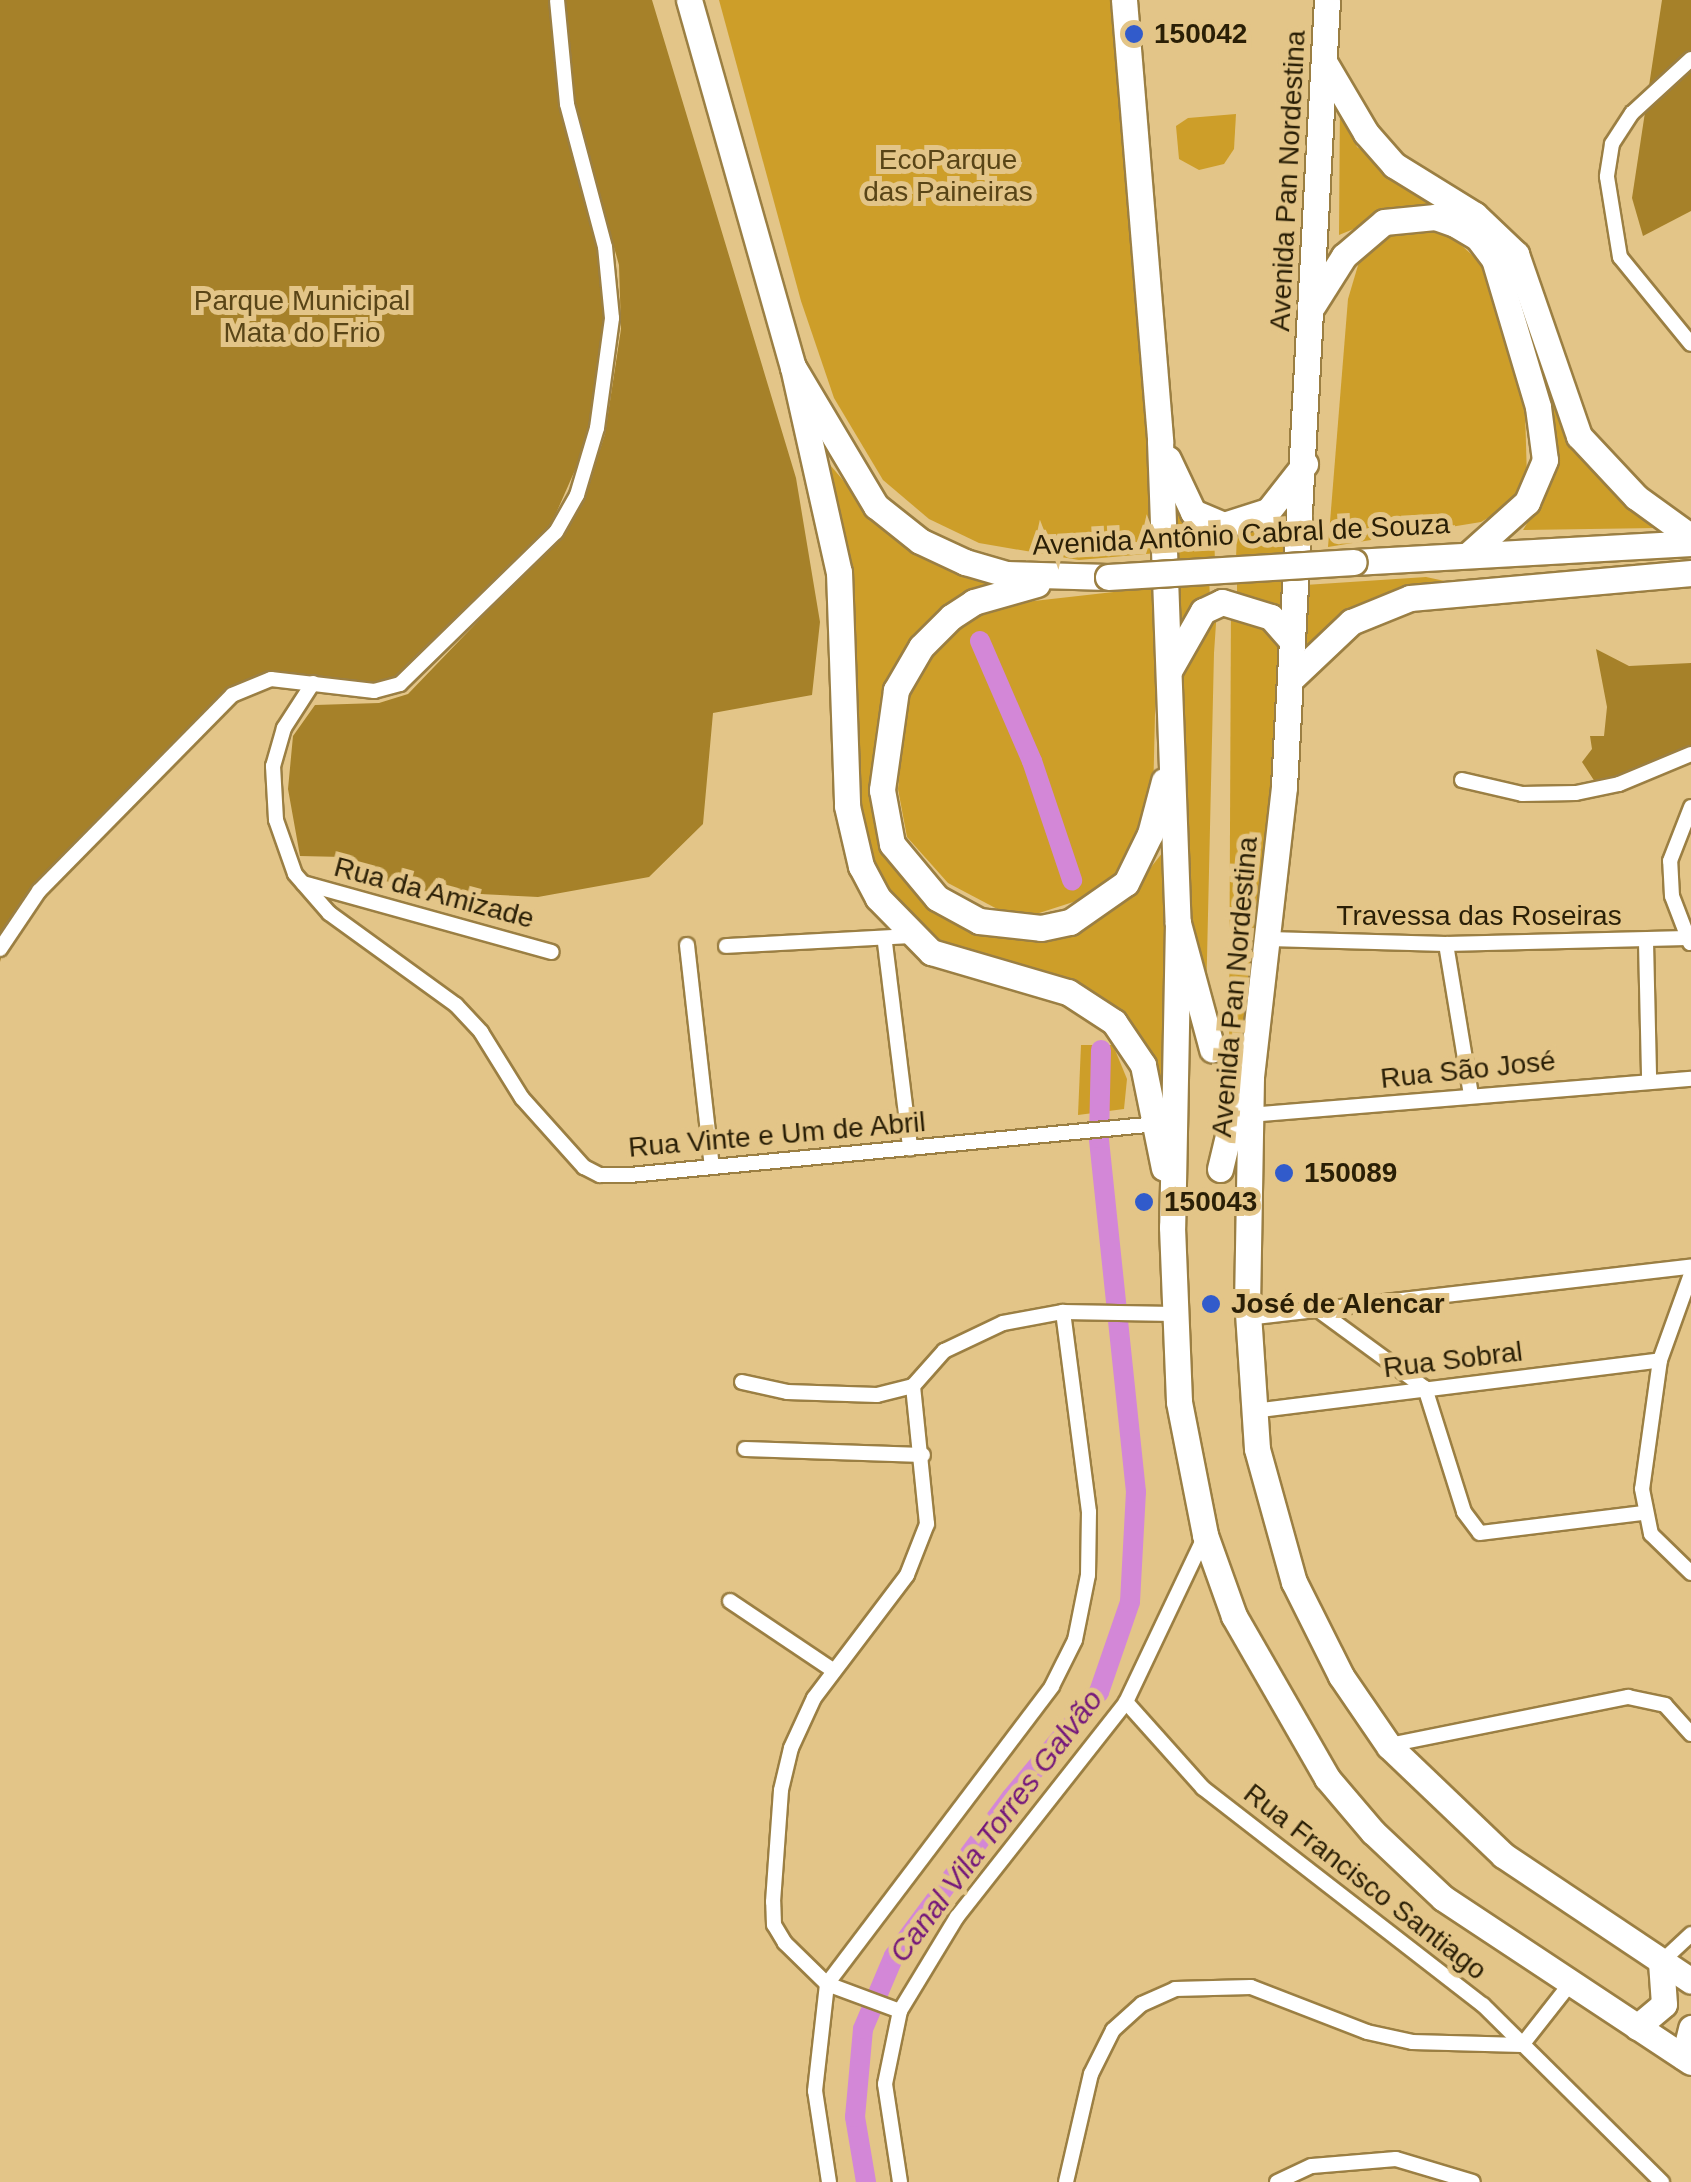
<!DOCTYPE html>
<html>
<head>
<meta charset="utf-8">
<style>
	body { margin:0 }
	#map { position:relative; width:1691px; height:2182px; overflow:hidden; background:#e3c588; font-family:Helvetica,sans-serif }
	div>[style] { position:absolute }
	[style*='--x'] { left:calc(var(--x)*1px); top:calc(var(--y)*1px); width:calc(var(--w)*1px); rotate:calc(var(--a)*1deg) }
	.green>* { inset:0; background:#cd9e29 }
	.forest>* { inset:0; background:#a68129 }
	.canal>* { height:20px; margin:-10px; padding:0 10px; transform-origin:10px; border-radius:10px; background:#d387d7 }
	.roads { filter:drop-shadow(2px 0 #9b7f43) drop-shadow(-2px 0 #9b7f43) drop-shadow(0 2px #9b7f43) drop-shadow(0 -2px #9b7f43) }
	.street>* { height:14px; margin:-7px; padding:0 7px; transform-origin:7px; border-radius:7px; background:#fff }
	.highway>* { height:25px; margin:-12.5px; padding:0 12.5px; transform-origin:12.5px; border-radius:12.5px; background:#fff }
	.bridges { filter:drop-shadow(2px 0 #9b7f43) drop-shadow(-2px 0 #9b7f43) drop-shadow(0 2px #9b7f43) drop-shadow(0 -2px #9b7f43) }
	.highway-bridge>* { height:25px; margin:-12.5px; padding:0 12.5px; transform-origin:12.5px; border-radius:12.5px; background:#fff }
	.dots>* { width:28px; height:28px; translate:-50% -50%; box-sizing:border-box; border:5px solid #e3c588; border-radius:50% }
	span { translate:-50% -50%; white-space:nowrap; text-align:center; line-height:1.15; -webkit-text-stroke:10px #e3c588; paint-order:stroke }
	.poi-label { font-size:28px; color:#2a1f06; font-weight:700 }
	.left { translate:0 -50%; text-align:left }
	.park-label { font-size:28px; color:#594517 }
	.street-label { font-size:28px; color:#2a1f06 }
	.water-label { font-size:30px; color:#74177b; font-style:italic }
</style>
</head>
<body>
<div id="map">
	<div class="green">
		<i style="clip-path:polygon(719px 0,1110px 0,1157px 553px,1079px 560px,979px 543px,929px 519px,883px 480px,834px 398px,801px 301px)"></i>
		<i style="clip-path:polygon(1340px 101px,1357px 147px,1476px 221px,1510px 257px,1561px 409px,1590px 461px,1656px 528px,1523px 530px,1550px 486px,1554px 447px,1504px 269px,1481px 236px,1451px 217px,1383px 217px,1339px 235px)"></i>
		<i style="clip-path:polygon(1236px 114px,1234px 149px,1224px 164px,1199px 170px,1179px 159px,1176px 126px,1188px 118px)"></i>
		<i style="clip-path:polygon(1413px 228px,1447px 232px,1483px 265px,1525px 410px,1527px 479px,1505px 508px,1481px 522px,1328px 547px,1348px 299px,1359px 262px,1382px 239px)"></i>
		<i style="clip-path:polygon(825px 459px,876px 519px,1014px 580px,901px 660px,877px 724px,873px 802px,886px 849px,907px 885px,934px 907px,1045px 936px,1140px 881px,1167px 847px,1166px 1106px,1128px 1020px,1104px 999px,911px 932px,864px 857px)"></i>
		<i style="clip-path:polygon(1171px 488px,1214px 531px,1215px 563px,1179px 565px)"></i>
		<i style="clip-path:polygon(1299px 488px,1292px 559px,1236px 559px,1237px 531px)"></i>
		<i style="clip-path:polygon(1293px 573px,1288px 625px,1261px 600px,1237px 595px,1237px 576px)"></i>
		<i style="clip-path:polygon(1209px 577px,1210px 598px,1181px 643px,1179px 578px)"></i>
		<i style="clip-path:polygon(1426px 577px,1459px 584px,1401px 594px,1298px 663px,1305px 585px)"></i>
		<i style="clip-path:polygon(1158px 587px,1153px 799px,1115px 874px,1098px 894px,1033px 915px,1003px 912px,948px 883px,907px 837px,898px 789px,907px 695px,948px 629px,990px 606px)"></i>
		<i style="clip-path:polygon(1231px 604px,1278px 633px,1283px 677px,1249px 1019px,1229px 1055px)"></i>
		<i style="clip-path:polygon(1217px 609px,1214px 653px,1206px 1002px,1183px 923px,1182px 663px)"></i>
		<i style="clip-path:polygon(1081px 1045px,1113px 1045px,1127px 1079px,1124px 1109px,1078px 1115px)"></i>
	</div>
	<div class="forest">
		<i style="clip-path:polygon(0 0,553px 0,560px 99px,599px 249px,607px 317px,590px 436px,550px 527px,404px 682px,363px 690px,309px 681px,236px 689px,8px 931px,0 962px)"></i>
		<i style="clip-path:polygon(562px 0,652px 0,796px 478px,820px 622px,812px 695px,713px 713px,703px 824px,649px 877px,538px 897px,401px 890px,343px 857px,300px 856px,288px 789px,293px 736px,315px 705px,379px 703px,408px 694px,560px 536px,585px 496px,605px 434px,621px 329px,619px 265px,575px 109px)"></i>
		<i style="clip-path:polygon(1662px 0,1691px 0,1691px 211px,1643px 236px,1632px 198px)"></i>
		<i style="clip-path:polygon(1596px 649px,1629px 666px,1691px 663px,1691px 749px,1597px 785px,1582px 762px,1592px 749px,1590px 736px,1604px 736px,1607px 707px)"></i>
	</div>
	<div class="canal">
		<i style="--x:980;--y:641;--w:131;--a:66.6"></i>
		<i style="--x:1032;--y:761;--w:126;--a:71.4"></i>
		<i style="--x:866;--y:2182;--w:66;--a:-99.6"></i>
		<i style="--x:855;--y:2117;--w:88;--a:-84.8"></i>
		<i style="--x:863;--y:2029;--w:79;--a:-67"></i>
		<i style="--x:894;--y:1956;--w:197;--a:-53.5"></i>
		<i style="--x:1011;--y:1798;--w:138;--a:-50.3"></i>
		<i style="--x:1099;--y:1692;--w:95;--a:-71"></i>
		<i style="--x:1130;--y:1602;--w:110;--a:-86.9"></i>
		<i style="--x:1136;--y:1492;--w:356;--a:-96"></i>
		<i style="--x:1099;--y:1138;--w:88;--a:-88.7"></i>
	</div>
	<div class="roads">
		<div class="street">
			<i style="--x:1691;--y:59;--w:80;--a:137.5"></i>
			<i style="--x:1632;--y:113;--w:37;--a:123"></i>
			<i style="--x:1612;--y:144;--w:33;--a:99"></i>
			<i style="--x:1607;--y:177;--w:81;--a:80.8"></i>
			<i style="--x:1620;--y:257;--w:112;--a:50.8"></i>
			<i style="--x:313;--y:683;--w:54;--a:122.8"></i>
			<i style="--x:284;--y:728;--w:40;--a:106"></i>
			<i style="--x:273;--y:766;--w:54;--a:86.8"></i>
			<i style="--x:276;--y:820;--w:57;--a:70.6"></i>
			<i style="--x:295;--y:874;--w:52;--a:48.9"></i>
			<i style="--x:329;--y:913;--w:157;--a:35.9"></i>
			<i style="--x:456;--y:1005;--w:37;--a:47"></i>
			<i style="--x:481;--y:1032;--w:78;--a:58.2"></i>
			<i style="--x:522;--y:1098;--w:93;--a:48.1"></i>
			<i style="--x:584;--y:1167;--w:18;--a:27"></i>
			<i style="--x:600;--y:1175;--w:30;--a:0"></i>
			<i style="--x:630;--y:1175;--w:529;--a:-5.53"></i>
			<i style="--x:1462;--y:780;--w:62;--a:13.1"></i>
			<i style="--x:1522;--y:794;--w:54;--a:-1.1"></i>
			<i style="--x:1576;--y:793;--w:44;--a:-11.8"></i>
			<i style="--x:1619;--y:784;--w:78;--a:-22.6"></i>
			<i style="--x:303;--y:883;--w:258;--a:15.5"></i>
			<i style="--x:1269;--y:939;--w:177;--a:1.6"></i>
			<i style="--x:1446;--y:944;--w:241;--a:-1.4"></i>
			<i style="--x:1646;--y:942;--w:136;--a:88.7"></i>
			<i style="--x:885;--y:943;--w:207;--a:83"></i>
			<i style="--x:1690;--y:943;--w:50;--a:-111"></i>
			<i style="--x:1672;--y:896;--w:35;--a:-93"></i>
			<i style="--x:1670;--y:861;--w:58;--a:-68.7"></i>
			<i style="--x:1446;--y:944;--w:153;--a:80.6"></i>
			<i style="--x:687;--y:945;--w:223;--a:83.6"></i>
			<i style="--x:726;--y:946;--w:183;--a:-3.1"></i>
			<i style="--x:0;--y:949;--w:70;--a:-56.1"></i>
			<i style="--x:39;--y:891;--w:275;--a:-45.4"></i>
			<i style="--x:232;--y:695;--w:42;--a:-22.3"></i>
			<i style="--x:271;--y:679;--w:104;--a:6.6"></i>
			<i style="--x:374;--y:691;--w:27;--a:-15"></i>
			<i style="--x:400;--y:684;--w:218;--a:-44.3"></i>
			<i style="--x:556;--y:532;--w:43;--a:-60.4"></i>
			<i style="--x:577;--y:495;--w:70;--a:-73.4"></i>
			<i style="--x:597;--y:428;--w:111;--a:-82.2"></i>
			<i style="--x:612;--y:318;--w:71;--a:-95.6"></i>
			<i style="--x:605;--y:247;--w:148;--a:-104.9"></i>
			<i style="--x:567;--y:104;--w:104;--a:-95.5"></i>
			<i style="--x:1250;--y:1115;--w:442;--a:-4.7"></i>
			<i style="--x:1691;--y:1274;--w:91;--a:109.8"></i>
			<i style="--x:1660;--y:1360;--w:130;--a:97.9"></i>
			<i style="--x:1642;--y:1489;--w:46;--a:78.7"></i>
			<i style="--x:1651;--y:1534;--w:56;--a:44.3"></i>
			<i style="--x:1321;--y:1312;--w:129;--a:36.2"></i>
			<i style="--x:1425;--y:1388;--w:130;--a:72.5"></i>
			<i style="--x:1464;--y:1512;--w:26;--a:53"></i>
			<i style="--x:1480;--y:1533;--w:164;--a:-7"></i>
			<i style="--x:1247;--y:1318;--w:447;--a:-6.6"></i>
			<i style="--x:742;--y:1382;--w:46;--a:12.5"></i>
			<i style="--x:787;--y:1392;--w:90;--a:1.9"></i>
			<i style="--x:877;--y:1395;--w:37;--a:-14"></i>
			<i style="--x:913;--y:1386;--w:47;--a:-48.5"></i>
			<i style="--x:944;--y:1351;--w:65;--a:-25.4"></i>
			<i style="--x:1003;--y:1323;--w:61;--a:-10.4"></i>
			<i style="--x:1063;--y:1312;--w:111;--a:1"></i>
			<i style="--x:1253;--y:1411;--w:410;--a:-7.1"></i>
			<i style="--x:745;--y:1449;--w:178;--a:1.9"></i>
			<i style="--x:730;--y:1601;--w:125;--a:33.9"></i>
			<i style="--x:1126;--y:1702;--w:115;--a:48.2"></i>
			<i style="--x:1203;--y:1788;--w:354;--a:37.8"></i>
			<i style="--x:1483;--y:2005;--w:252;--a:44.7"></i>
			<i style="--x:1389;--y:1745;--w:244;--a:-11.4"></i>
			<i style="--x:1628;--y:1697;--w:38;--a:12"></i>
			<i style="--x:1665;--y:1705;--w:39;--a:48"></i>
			<i style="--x:1661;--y:1962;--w:41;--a:-43"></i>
			<i style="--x:900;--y:2011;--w:78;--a:-159.7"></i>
			<i style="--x:827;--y:1984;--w:59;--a:-135.7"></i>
			<i style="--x:785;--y:1943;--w:21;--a:-121"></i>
			<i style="--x:774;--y:1925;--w:23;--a:-92"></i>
			<i style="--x:773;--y:1902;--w:112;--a:-85.9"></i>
			<i style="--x:781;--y:1790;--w:43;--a:-76.6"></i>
			<i style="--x:791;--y:1748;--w:55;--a:-65.3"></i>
			<i style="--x:814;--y:1698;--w:154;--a:-52.9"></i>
			<i style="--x:907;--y:1575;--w:55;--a:-68.6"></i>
			<i style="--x:927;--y:1524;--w:139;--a:-95.8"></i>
			<i style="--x:829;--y:2182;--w:92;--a:-98.7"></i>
			<i style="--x:815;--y:2091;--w:108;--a:-83.6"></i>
			<i style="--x:827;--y:1984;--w:373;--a:-52.9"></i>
			<i style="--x:1052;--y:1686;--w:51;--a:-63.4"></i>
			<i style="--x:1075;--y:1640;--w:66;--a:-78.7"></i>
			<i style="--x:1088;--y:1575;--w:63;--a:-89.1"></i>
			<i style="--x:1089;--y:1512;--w:202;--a:-97.4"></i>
			<i style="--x:900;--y:2182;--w:99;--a:-98.7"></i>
			<i style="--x:885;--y:2084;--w:75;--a:-78.4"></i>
			<i style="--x:900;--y:2011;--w:110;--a:-58.8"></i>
			<i style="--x:957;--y:1917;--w:273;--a:-51.8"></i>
			<i style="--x:1126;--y:1702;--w:182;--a:-64.6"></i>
			<i style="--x:1066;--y:2182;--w:111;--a:-77"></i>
			<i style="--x:1091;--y:2074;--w:49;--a:-63.4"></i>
			<i style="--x:1113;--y:2030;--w:39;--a:-42"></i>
			<i style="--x:1142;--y:2004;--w:36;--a:-24"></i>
			<i style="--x:1175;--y:1989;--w:76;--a:-1.5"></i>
			<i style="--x:1251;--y:1987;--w:124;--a:21.2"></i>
			<i style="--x:1367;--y:2032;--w:46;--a:12.5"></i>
			<i style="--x:1412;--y:2042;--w:110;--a:1.6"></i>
			<i style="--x:1522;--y:2045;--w:78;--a:-51.8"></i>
			<i style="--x:1277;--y:2182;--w:38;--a:-25"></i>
			<i style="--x:1312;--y:2166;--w:84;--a:-4.8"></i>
			<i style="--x:1396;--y:2159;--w:80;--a:16.6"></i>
		</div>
		<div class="highway">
			<i style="--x:689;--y:0;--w:381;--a:74.2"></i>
			<i style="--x:793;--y:367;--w:162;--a:59.2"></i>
			<i style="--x:876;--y:506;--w:56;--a:38.5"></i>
			<i style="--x:920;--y:541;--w:50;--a:25"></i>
			<i style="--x:965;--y:562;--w:43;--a:16.3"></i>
			<i style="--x:1006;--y:574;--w:102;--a:1.7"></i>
			<i style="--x:1124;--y:0;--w:442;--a:85.3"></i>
			<i style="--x:1160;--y:441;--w:482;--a:87.9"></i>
			<i style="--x:1178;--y:923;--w:131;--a:74.9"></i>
			<i style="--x:1327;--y:0;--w:788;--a:93.13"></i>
			<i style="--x:1284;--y:787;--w:292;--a:96.5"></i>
			<i style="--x:1251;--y:1077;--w:221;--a:91"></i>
			<i style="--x:1247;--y:1298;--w:151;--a:86.2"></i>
			<i style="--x:1257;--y:1449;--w:138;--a:74.5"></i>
			<i style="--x:1294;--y:1582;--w:105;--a:63.4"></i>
			<i style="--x:1341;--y:1676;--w:85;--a:55.6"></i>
			<i style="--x:1389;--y:1746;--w:158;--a:43.7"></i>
			<i style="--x:1503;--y:1855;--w:226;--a:33.8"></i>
			<i style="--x:1326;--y:65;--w:79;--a:59.5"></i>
			<i style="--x:1366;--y:133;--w:43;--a:48.8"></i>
			<i style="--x:1394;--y:165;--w:95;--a:31.7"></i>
			<i style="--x:1475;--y:215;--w:57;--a:43.6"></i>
			<i style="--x:1516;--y:254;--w:193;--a:70.9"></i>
			<i style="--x:1579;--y:436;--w:83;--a:46.9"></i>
			<i style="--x:1636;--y:497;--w:68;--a:36"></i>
			<i style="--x:1313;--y:305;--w:58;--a:-57.7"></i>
			<i style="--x:1344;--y:256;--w:52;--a:-40.4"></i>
			<i style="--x:1384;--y:222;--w:51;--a:-5.6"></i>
			<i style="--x:1435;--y:217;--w:21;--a:19"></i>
			<i style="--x:1455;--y:224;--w:27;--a:31"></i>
			<i style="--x:1478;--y:238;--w:26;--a:53"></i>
			<i style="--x:1494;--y:259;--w:154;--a:73.4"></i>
			<i style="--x:1538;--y:407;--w:53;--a:82.5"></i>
			<i style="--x:1545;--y:460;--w:46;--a:113.2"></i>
			<i style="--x:1527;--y:502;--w:79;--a:138.1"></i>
			<i style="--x:793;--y:367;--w:210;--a:77.4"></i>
			<i style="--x:839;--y:572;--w:234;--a:88"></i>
			<i style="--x:847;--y:806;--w:62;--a:76.9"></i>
			<i style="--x:861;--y:866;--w:36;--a:62"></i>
			<i style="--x:878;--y:898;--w:76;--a:45.5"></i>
			<i style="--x:931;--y:952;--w:143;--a:16.3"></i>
			<i style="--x:1068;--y:992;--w:55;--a:33.1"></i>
			<i style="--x:1114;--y:1022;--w:52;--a:56"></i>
			<i style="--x:1143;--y:1065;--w:105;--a:78.5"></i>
			<i style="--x:1168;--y:459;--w:59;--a:64.7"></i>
			<i style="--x:1193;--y:512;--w:34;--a:23"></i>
			<i style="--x:1224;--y:525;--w:46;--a:-17.7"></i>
			<i style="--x:1268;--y:511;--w:60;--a:-51.8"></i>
			<i style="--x:1354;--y:562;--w:338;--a:-3.2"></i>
			<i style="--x:1037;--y:584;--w:66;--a:164.1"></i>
			<i style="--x:974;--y:602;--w:27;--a:147"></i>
			<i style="--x:951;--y:617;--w:42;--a:135"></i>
			<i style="--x:921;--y:647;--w:50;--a:120.2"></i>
			<i style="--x:896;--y:690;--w:101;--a:98"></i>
			<i style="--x:882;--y:790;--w:55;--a:79.5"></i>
			<i style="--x:892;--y:844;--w:70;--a:50.2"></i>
			<i style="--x:937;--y:898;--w:48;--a:28.7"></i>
			<i style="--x:979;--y:921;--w:62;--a:6.4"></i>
			<i style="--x:1041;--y:928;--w:30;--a:-12"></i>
			<i style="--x:1070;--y:922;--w:68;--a:-34.9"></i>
			<i style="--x:1126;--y:883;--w:55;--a:-63.9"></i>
			<i style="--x:1150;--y:834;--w:55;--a:-75.2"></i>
			<i style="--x:1170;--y:669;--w:67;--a:-60.4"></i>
			<i style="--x:1203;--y:611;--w:21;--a:-25"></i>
			<i style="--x:1222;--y:602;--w:51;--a:17"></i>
			<i style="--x:1271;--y:617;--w:32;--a:49"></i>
			<i style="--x:1291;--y:679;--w:83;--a:-43.5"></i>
			<i style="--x:1351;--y:622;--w:64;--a:-22.1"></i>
			<i style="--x:1410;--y:598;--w:282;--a:-5.1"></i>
			<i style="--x:1178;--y:923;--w:304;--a:91.1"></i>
			<i style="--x:1172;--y:1227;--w:175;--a:87.7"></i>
			<i style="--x:1179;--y:1402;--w:136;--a:78.9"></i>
			<i style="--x:1205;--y:1535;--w:86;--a:70.3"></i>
			<i style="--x:1234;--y:1616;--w:187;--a:60.1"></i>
			<i style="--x:1327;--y:1778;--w:71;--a:49.6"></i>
			<i style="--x:1373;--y:1832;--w:96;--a:43.3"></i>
			<i style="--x:1443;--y:1898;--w:297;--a:33.5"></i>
			<i style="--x:1220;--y:1169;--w:85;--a:-76.5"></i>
			<i style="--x:1637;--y:2027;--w:35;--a:-40"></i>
			<i style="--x:1664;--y:2004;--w:42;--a:-94.1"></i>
			<i style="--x:1684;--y:2057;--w:30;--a:-76"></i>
		</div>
	</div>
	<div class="bridges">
		<div class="highway-bridge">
			<i style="--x:1108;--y:577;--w:246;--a:-3.5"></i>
		</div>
	</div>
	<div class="dots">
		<i style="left:1134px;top:34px;background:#315bcb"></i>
		<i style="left:1284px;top:1173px;background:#315bcb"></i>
		<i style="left:1144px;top:1202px;background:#315bcb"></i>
		<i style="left:1211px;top:1304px;background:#315bcb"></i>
	</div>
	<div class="poi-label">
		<span class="left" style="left:1154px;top:34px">150042</span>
		<span class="left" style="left:1304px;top:1173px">150089</span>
		<span class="left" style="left:1164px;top:1202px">150043</span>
		<span class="left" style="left:1231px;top:1304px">José de Alencar</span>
	</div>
	<div class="park-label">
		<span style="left:948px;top:176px">EcoParque<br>das Paineiras</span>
		<span style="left:302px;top:317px">Parque Municipal<br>Mata do Frio</span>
	</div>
	<div class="street-label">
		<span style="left:1288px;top:181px;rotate:-87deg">Avenida Pan Nordestina</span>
		<span style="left:1241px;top:535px;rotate:-3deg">Avenida Antônio Cabral de Souza</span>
		<span style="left:434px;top:893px;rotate:15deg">Rua da Amizade</span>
		<span style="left:1479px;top:916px">Travessa das Roseiras</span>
		<span style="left:1235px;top:987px;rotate:-85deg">Avenida Pan Nordestina</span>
		<span style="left:1468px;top:1070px;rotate:-6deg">Rua São José</span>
		<span style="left:777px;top:1135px;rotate:-5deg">Rua Vinte e Um de Abril</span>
		<span style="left:1453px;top:1360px;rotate:-7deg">Rua Sobral</span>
		<span style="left:1365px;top:1882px;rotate:38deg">Rua Francisco Santiago</span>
	</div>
	<div class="water-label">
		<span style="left:996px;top:1826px;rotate:-53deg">Canal Vila Torres Galvão</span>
	</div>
</div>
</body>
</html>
